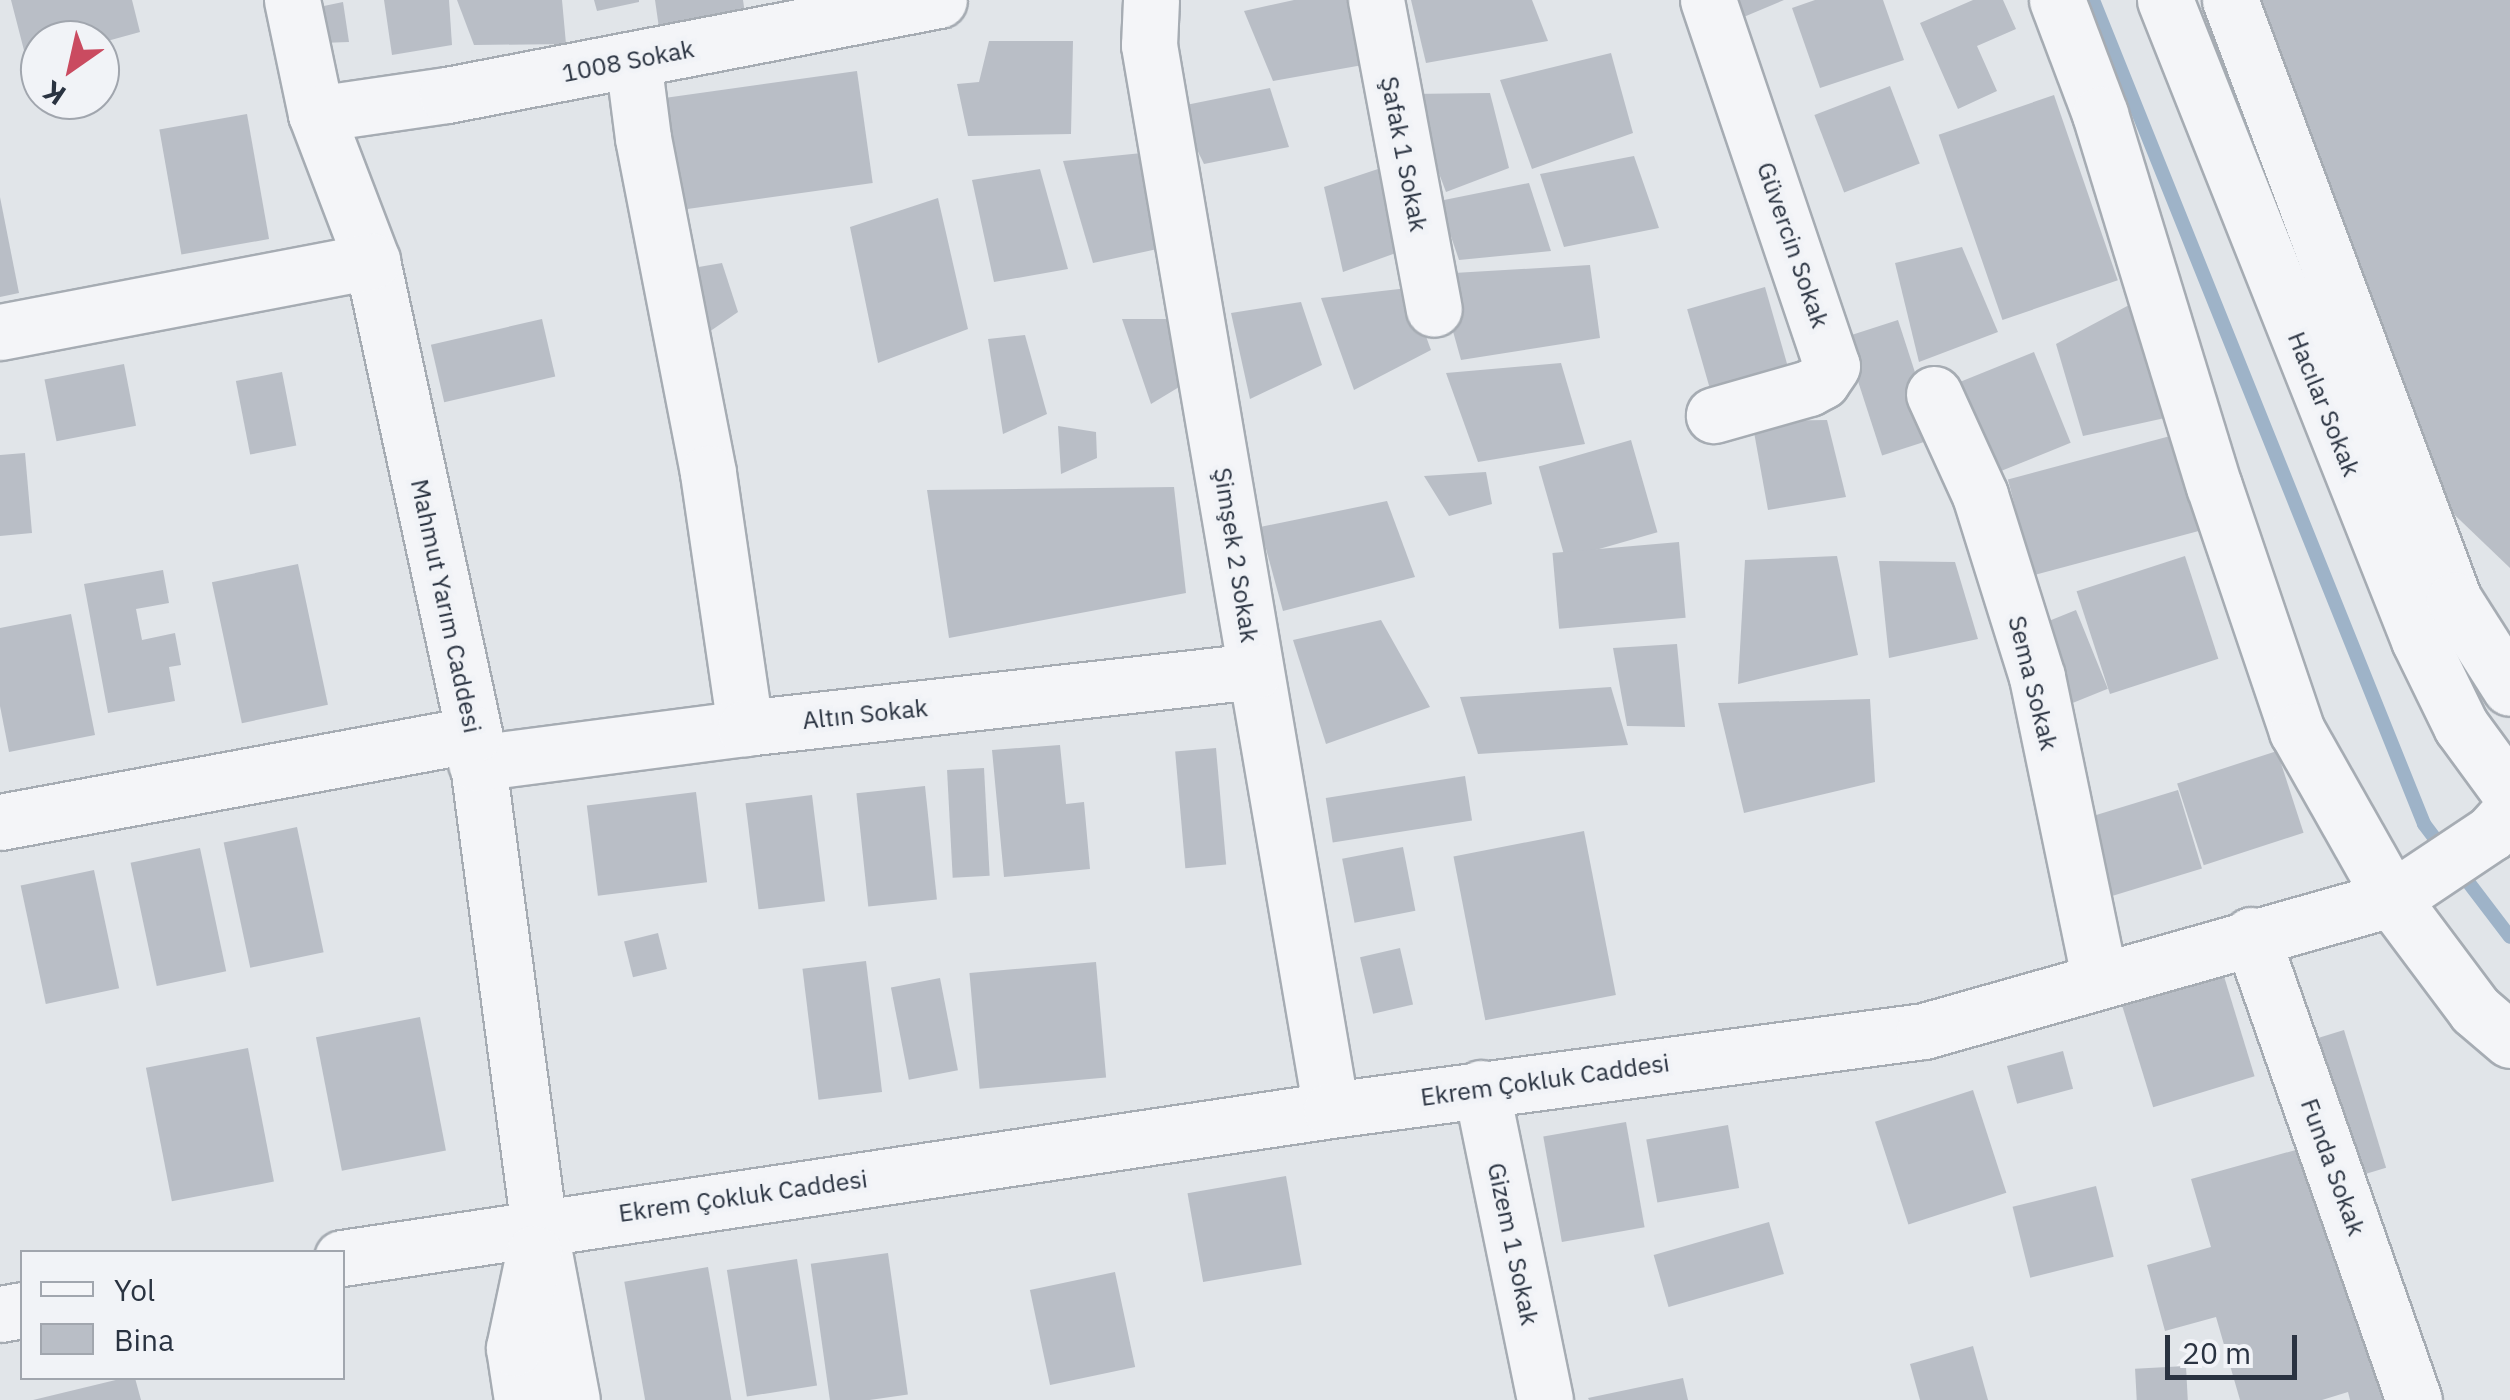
<!DOCTYPE html>
<html>
<head>
<meta charset="utf-8">
<style>
	body { margin:0 }
	#map { position:relative; width:2510px; height:1400px; overflow:hidden; background:#e1e5e9; font-family:"IBM Plex Sans",sans-serif }
	div>[style] { position:absolute }
	[style*='--x'] { left:calc(var(--x)*1px); top:calc(var(--y)*1px); width:calc(var(--w)*1px); rotate:calc(var(--a)*1deg) }
	.stream>* { height:14px; margin:-7px; padding:0 7px; transform-origin:7px; border-radius:7px; background:#9eb3c8 }
	.building>* { inset:0; background:#b9bec6; transform-origin:0 0 }
	.roads { filter:drop-shadow(2px 0 #a6acb3) drop-shadow(-2px 0 #a6acb3) drop-shadow(0 2px #a6acb3) drop-shadow(0 -2px #a6acb3) }
	.minor>* { height:55px; margin:-27.5px; padding:0 27.5px; transform-origin:27.5px; border-radius:27.5px; background:#f4f5f8 }
	span { translate:-50% -50%; white-space:nowrap; text-align:center; line-height:1.15; -webkit-text-stroke:9px #f1f3f7; paint-order:stroke }
	.street-label { font-size:25px; color:#2a3341 }
	.legend { position:absolute; left:20px; top:1250px; width:325px; height:130px; box-sizing:border-box; background:#f1f3f7; border:2px solid #a1a6ae; margin:0; padding:12px 18px; list-style:none; font-size:30px; color:#2a3341 }
	.legend li { display:flex; align-items:center; gap:20px; height:50px }
	.legend b { width:50px; border:2px solid #a1a6ae }
	.north { position:absolute; left:20px; top:20px; width:100px; height:100px; box-sizing:border-box; background:#f1f3f7; border:2px solid #a1a6ae; border-radius:50%; rotate:214deg; font-size:28px; font-weight:700; line-height:40px; text-align:center; color:#2a3341 }
	.north::after { content:''; display:block; margin:auto; width:35px; height:45px; background:#ca4b60; clip-path:polygon(50% 0,100% 100%,50% 72%,0 100%) }
	.scale { position:absolute; left:2165px; top:1335px; width:132px; height:45px; box-sizing:border-box; border:5px solid #2a3341; border-top:0; padding-left:12px; font-size:30px; line-height:35px; white-space:nowrap; color:#2a3341; -webkit-text-stroke:8px #f1f3f7; paint-order:stroke }
</style>
</head>
<body>
<div id="map">
	<div class="stream">
		<i style="--x:2093;--y:0;--w:888;--a:68.11"></i>
		<i style="--x:2424;--y:824;--w:36;--a:53"></i>
		<i style="--x:2459;--y:870;--w:84;--a:52.7"></i>
	</div>
	<div class="building">
		<i style="clip-path:polygon(11px 0,132px 0,140px 32px,100px 43px,40px 40px,40px 59px,27px 62px)"></i>
		<i style="clip-path:polygon(384px 0,449px 0,452px 45px,392px 55px)"></i>
		<i style="clip-path:polygon(457px 0,562px 0,566px 44px,474px 45px)"></i>
		<i style="clip-path:polygon(594px 0,639px 0,639px 2px,597px 11px)"></i>
		<i style="clip-path:polygon(655px 0,743px 0,745px 14px,659px 28px)"></i>
		<i style="clip-path:polygon(1294px 0,1357px 0,1374px 63px,1273px 81px,1244px 11px)"></i>
		<i style="clip-path:polygon(1411px 0,1532px 0,1548px 41px,1426px 63px)"></i>
		<i style="clip-path:polygon(1720px 0,1784px 0,1727px 24px)"></i>
		<i style="clip-path:polygon(1815px 0,1883px 0,1904px 60px,1820px 88px,1792px 8px)"></i>
		<i style="clip-path:polygon(1973px 0,2003px 0,2016px 29px,1977px 46px,1997px 91px,1958px 109px,1920px 23px)"></i>
		<i style="clip-path:polygon(2242px 0,2510px 0,2510px 568px,2413px 475px)"></i>
		<i style="clip-path:polygon(343px 2px,349px 42px,321px 43px,319px 7px)"></i>
		<i style="clip-path:polygon(989px 41px,1073px 41px,1071px 134px,968px 136px,957px 84px,979px 82px)"></i>
		<i style="clip-path:polygon(1611px 53px,1633px 133px,1532px 169px,1500px 80px)"></i>
		<i style="left:857px;top:71px;width:113px;height:207px;rotate:82deg"></i>
		<i style="left:1890px;top:86px;width:83px;height:81px;rotate:69deg"></i>
		<i style="clip-path:polygon(1270px 88px,1289px 147px,1204px 164px,1176px 107px)"></i>
		<i style="clip-path:polygon(1490px 93px,1509px 168px,1446px 192px,1409px 94px)"></i>
		<i style="left:2054px;top:95px;width:196px;height:122px;rotate:71deg"></i>
		<i style="left:247px;top:114px;width:127px;height:89px;rotate:80deg"></i>
		<i style="clip-path:polygon(1142px 153px,1162px 248px,1093px 263px,1063px 161px)"></i>
		<i style="clip-path:polygon(1634px 156px,1659px 228px,1564px 247px,1540px 174px)"></i>
		<i style="clip-path:polygon(1402px 161px,1421px 244px,1343px 272px,1324px 187px)"></i>
		<i style="clip-path:polygon(1040px 169px,1068px 269px,994px 282px,972px 180px)"></i>
		<i style="clip-path:polygon(1529px 183px,1551px 251px,1459px 260px,1439px 201px)"></i>
		<i style="clip-path:polygon(0 197px,19px 293px,0 297px)"></i>
		<i style="clip-path:polygon(938px 198px,968px 329px,878px 363px,850px 227px)"></i>
		<i style="clip-path:polygon(1962px 247px,1998px 332px,1919px 362px,1895px 263px)"></i>
		<i style="clip-path:polygon(722px 263px,738px 312px,709px 332px,687px 269px)"></i>
		<i style="clip-path:polygon(1590px 265px,1600px 338px,1461px 360px,1437px 274px)"></i>
		<i style="left:1765px;top:287px;width:96px;height:81px;rotate:74deg"></i>
		<i style="clip-path:polygon(1408px 288px,1431px 350px,1354px 390px,1321px 298px)"></i>
		<i style="clip-path:polygon(1301px 302px,1322px 365px,1250px 399px,1231px 313px)"></i>
		<i style="clip-path:polygon(2131px 304px,2165px 418px,2083px 436px,2056px 344px)"></i>
		<i style="left:542px;top:319px;width:59px;height:114px;rotate:77deg"></i>
		<i style="clip-path:polygon(1122px 319px,1185px 319px,1194px 378px,1151px 404px)"></i>
		<i style="left:1898px;top:320px;width:124px;height:57px;rotate:72deg"></i>
		<i style="clip-path:polygon(1025px 335px,1047px 414px,1003px 434px,988px 339px)"></i>
		<i style="left:2034px;top:352px;width:98px;height:98px;rotate:68deg"></i>
		<i style="clip-path:polygon(1561px 363px,1585px 444px,1478px 462px,1446px 373px)"></i>
		<i style="left:124px;top:364px;width:63px;height:81px;rotate:79deg"></i>
		<i style="left:282px;top:372px;width:75px;height:47px;rotate:79deg"></i>
		<i style="clip-path:polygon(1827px 420px,1846px 497px,1768px 510px,1752px 421px)"></i>
		<i style="clip-path:polygon(1058px 426px,1096px 432px,1097px 458px,1061px 474px)"></i>
		<i style="left:2174px;top:435px;width:99px;height:172px;rotate:75deg"></i>
		<i style="left:1631px;top:440px;width:96px;height:96px;rotate:74deg"></i>
		<i style="clip-path:polygon(25px 453px,32px 533px,0 536px,0 455px)"></i>
		<i style="clip-path:polygon(1486px 472px,1492px 504px,1449px 516px,1424px 476px)"></i>
		<i style="clip-path:polygon(1174px 487px,1186px 593px,949px 638px,927px 490px)"></i>
		<i style="clip-path:polygon(1387px 501px,1415px 577px,1283px 611px,1260px 527px)"></i>
		<i style="left:1679px;top:542px;width:76px;height:127px;rotate:85deg"></i>
		<i style="clip-path:polygon(1837px 556px,1858px 655px,1738px 684px,1745px 560px)"></i>
		<i style="left:2185px;top:556px;width:108px;height:114px;rotate:72deg"></i>
		<i style="clip-path:polygon(1879px 561px,1955px 562px,1978px 639px,1889px 658px)"></i>
		<i style="left:298px;top:564px;width:144px;height:88px;rotate:78deg"></i>
		<i style="clip-path:polygon(163px 570px,169px 603px,136px 609px,142px 640px,175px 633px,181px 665px,169px 667px,175px 701px,108px 713px,84px 584px)"></i>
		<i style="left:2076px;top:610px;width:85px;height:40px;rotate:68deg"></i>
		<i style="clip-path:polygon(71px 614px,95px 735px,9px 752px,0 706px,0 628px)"></i>
		<i style="clip-path:polygon(1381px 620px,1430px 707px,1326px 744px,1293px 640px)"></i>
		<i style="clip-path:polygon(1677px 644px,1685px 727px,1627px 726px,1613px 648px)"></i>
		<i style="clip-path:polygon(1611px 687px,1628px 745px,1478px 754px,1460px 697px)"></i>
		<i style="clip-path:polygon(1870px 699px,1875px 782px,1744px 813px,1718px 703px)"></i>
		<i style="clip-path:polygon(1060px 745px,1066px 804px,1084px 802px,1090px 869px,1004px 877px,992px 750px)"></i>
		<i style="left:1216px;top:748px;width:117px;height:41px;rotate:85deg"></i>
		<i style="left:2277px;top:751px;width:86px;height:105px;rotate:72deg"></i>
		<i style="left:984px;top:768px;width:108px;height:37px;rotate:87deg"></i>
		<i style="left:1465px;top:776px;width:45px;height:141px;rotate:81deg"></i>
		<i style="left:925px;top:786px;width:114px;height:69px;rotate:84deg"></i>
		<i style="left:2178px;top:790px;width:82px;height:112px;rotate:73deg"></i>
		<i style="left:696px;top:792px;width:91px;height:110px;rotate:83deg"></i>
		<i style="left:812px;top:795px;width:107px;height:67px;rotate:83deg"></i>
		<i style="left:297px;top:827px;width:128px;height:75px;rotate:78deg"></i>
		<i style="left:1584px;top:831px;width:167px;height:133px;rotate:79deg"></i>
		<i style="left:1403px;top:847px;width:65px;height:62px;rotate:79deg"></i>
		<i style="left:200px;top:848px;width:126px;height:71px;rotate:78deg"></i>
		<i style="left:94px;top:870px;width:121px;height:75px;rotate:78deg"></i>
		<i style="left:658px;top:933px;width:37px;height:35px;rotate:76deg"></i>
		<i style="left:1400px;top:948px;width:58px;height:41px;rotate:77deg"></i>
		<i style="left:866px;top:961px;width:132px;height:64px;rotate:83deg"></i>
		<i style="left:1096px;top:962px;width:116px;height:127px;rotate:85deg"></i>
		<i style="left:2223px;top:973px;width:108px;height:106px;rotate:73deg"></i>
		<i style="left:940px;top:978px;width:94px;height:50px;rotate:79deg"></i>
		<i style="left:420px;top:1017px;width:136px;height:106px;rotate:79deg"></i>
		<i style="left:2344px;top:1030px;width:144px;height:39px;rotate:73deg"></i>
		<i style="left:248px;top:1048px;width:136px;height:104px;rotate:79deg"></i>
		<i style="left:2063px;top:1051px;width:39px;height:58px;rotate:75deg"></i>
		<i style="left:1973px;top:1090px;width:108px;height:103px;rotate:72deg"></i>
		<i style="left:1626px;top:1122px;width:107px;height:84px;rotate:80deg"></i>
		<i style="left:1728px;top:1125px;width:64px;height:83px;rotate:80deg"></i>
		<i style="clip-path:polygon(2310px 1146px,2383px 1400px,2350px 1400px,2348px 1392px,2322px 1400px,2240px 1400px,2216px 1317px,2165px 1331px,2147px 1265px,2211px 1247px,2191px 1179px)"></i>
		<i style="left:1286px;top:1176px;width:90px;height:100px;rotate:80deg"></i>
		<i style="left:2096px;top:1186px;width:73px;height:86px;rotate:76deg"></i>
		<i style="left:1769px;top:1222px;width:54px;height:120px;rotate:74deg"></i>
		<i style="left:888px;top:1253px;width:143px;height:78px;rotate:82deg"></i>
		<i style="left:797px;top:1259px;width:128px;height:71px;rotate:81deg"></i>
		<i style="left:708px;top:1267px;width:135px;height:85px;rotate:80deg"></i>
		<i style="left:1115px;top:1272px;width:97px;height:87px;rotate:78deg"></i>
		<i style="clip-path:polygon(1973px 1346px,1988px 1400px,1920px 1400px,1910px 1364px)"></i>
		<i style="left:2186px;top:1366px;width:34px;height:51px;rotate:87deg"></i>
		<i style="clip-path:polygon(124px 1378px,135px 1378px,141px 1400px,33px 1400px)"></i>
		<i style="clip-path:polygon(1683px 1378px,1688px 1400px,1589px 1400px,1588px 1398px)"></i>
	</div>
	<div class="roads">
		<div class="minor">
			<i style="--x:292;--y:0;--w:116;--a:78.1"></i>
			<i style="--x:316;--y:114;--w:157;--a:69.1"></i>
			<i style="--x:372;--y:261;--w:484;--a:77.8"></i>
			<i style="--x:474;--y:734;--w:496;--a:82.5"></i>
			<i style="--x:539;--y:1226;--w:177;--a:79.3"></i>
			<i style="--x:1151;--y:0;--w:45;--a:92.5"></i>
			<i style="--x:1149;--y:45;--w:1080;--a:80.3"></i>
			<i style="--x:1376;--y:0;--w:314;--a:79.4"></i>
			<i style="--x:1708;--y:0;--w:386;--a:71.3"></i>
			<i style="--x:1832;--y:366;--w:18;--a:124"></i>
			<i style="--x:1822;--y:381;--w:15;--a:152"></i>
			<i style="--x:1809;--y:388;--w:99;--a:164.1"></i>
			<i style="--x:2057;--y:0;--w:122;--a:69.3"></i>
			<i style="--x:2100;--y:114;--w:389;--a:73"></i>
			<i style="--x:2214;--y:486;--w:259;--a:71.3"></i>
			<i style="--x:2297;--y:731;--w:193;--a:60.5"></i>
			<i style="--x:2392;--y:899;--w:139;--a:53.2"></i>
			<i style="--x:2475;--y:1010;--w:46;--a:40.6"></i>
			<i style="--x:2165;--y:0;--w:689;--a:68.35"></i>
			<i style="--x:2419;--y:640;--w:96;--a:64"></i>
			<i style="--x:2461;--y:726;--w:83;--a:53.8"></i>
			<i style="--x:2230;--y:0;--w:640;--a:69.53"></i>
			<i style="--x:2454;--y:600;--w:104;--a:57.5"></i>
			<i style="--x:633;--y:60;--w:79;--a:82.7"></i>
			<i style="--x:643;--y:138;--w:341;--a:79"></i>
			<i style="--x:708;--y:473;--w:258;--a:81.7"></i>
			<i style="--x:316;--y:114;--w:132;--a:-8.3"></i>
			<i style="--x:447;--y:95;--w:501;--a:-10.93"></i>
			<i style="--x:0;--y:332;--w:379;--a:-10.8"></i>
			<i style="--x:1934;--y:394;--w:111;--a:65.5"></i>
			<i style="--x:1980;--y:495;--w:191;--a:72.6"></i>
			<i style="--x:2037;--y:677;--w:310;--a:78.3"></i>
			<i style="--x:476;--y:763;--w:271;--a:-7.4"></i>
			<i style="--x:745;--y:728;--w:513;--a:-6.38"></i>
			<i style="--x:0;--y:822;--w:482;--a:-10.5"></i>
			<i style="--x:2251;--y:935;--w:493;--a:70.7"></i>
			<i style="--x:1481;--y:1088;--w:318;--a:78.4"></i>
			<i style="--x:342;--y:1258;--w:1000;--a:-8.51"></i>
			<i style="--x:1331;--y:1110;--w:598;--a:-7.59"></i>
			<i style="--x:1924;--y:1031;--w:486;--a:-15.8"></i>
			<i style="--x:2392;--y:899;--w:119;--a:-33.7"></i>
			<i style="--x:2491;--y:833;--w:28;--a:-48"></i>
			<i style="--x:0;--y:1314;--w:22;--a:-10"></i>
			<i style="--x:522;--y:1400;--w:53;--a:-98.7"></i>
			<i style="--x:514;--y:1348;--w:97;--a:-78.1"></i>
		</div>
	</div>
	<div class="street-label">
		<span style="left:628px;top:61px;rotate:-11deg">1008 Sokak</span>
		<span style="left:1404px;top:154px;rotate:79deg">Şafak 1 Sokak</span>
		<span style="left:1793px;top:245px;rotate:71deg">Güvercin Sokak</span>
		<span style="left:2324px;top:404px;rotate:68deg">Hacılar Sokak</span>
		<span style="left:1236px;top:555px;rotate:81deg">Şimşek 2 Sokak</span>
		<span style="left:446px;top:606px;rotate:78deg">Mahmut Yarım Caddesi</span>
		<span style="left:2033px;top:683px;rotate:76deg">Sema Sokak</span>
		<span style="left:865px;top:714px;rotate:-6deg">Altın Sokak</span>
		<span style="left:1545px;top:1080px;rotate:-8deg">Ekrem Çokluk Caddesi</span>
		<span style="left:2333px;top:1167px;rotate:70deg">Funda Sokak</span>
		<span style="left:743px;top:1196px;rotate:-8deg">Ekrem Çokluk Caddesi</span>
		<span style="left:1513px;top:1244px;rotate:78deg">Gizem 1 Sokak</span>
	</div>
	<ul class="legend">
	<li><b style="height:12px;background:#f4f5f8"></b>Yol</li>
	<li><b style="height:28px;background:#b9bec6"></b>Bina</li>
	</ul>
	<div class="north">K</div>
	<div class="scale">20 m</div>
</div>
</body>
</html>
